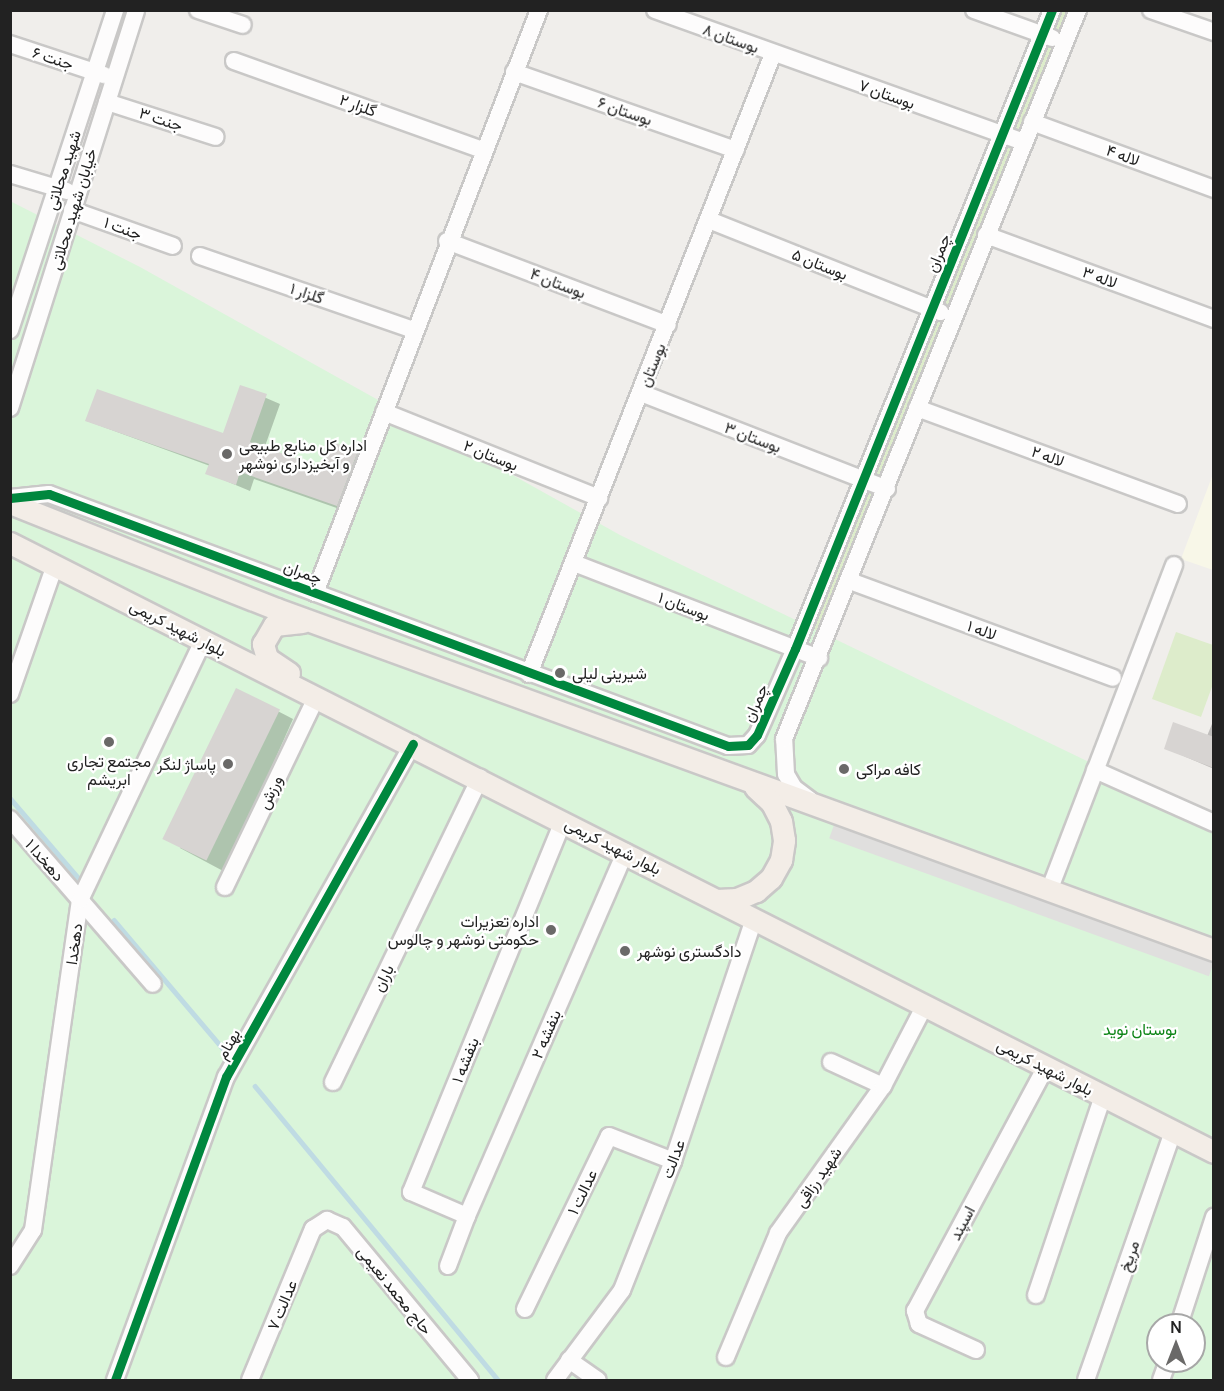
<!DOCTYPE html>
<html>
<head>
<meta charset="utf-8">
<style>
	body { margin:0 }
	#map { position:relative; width:1224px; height:1391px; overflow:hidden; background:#f0eeeb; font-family:Manrope,Vazirmatn,sans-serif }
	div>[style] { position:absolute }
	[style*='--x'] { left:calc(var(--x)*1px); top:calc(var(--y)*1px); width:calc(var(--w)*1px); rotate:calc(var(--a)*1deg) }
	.education>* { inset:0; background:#f8f7e8 }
	.grass>* { inset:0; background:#ddeccb; transform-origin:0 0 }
	.park>* { inset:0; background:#daf5da }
	.parking>* { inset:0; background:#e0dfde; transform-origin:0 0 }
	.shadow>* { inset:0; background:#0003 }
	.stream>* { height:4.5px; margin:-2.25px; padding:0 2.25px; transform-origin:2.25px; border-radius:2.25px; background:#bfdbe3 }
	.building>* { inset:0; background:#d7d4d2; transform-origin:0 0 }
	.roads { filter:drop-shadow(2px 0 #c9c8c7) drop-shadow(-2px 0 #c9c8c7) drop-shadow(0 2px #c9c8c7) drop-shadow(0 -2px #c9c8c7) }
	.minor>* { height:16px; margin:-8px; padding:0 8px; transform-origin:8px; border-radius:8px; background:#fdfcfc }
	.major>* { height:21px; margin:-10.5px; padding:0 10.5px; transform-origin:10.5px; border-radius:10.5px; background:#f3ede7 }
	.cycleway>* { height:9px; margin:-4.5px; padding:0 4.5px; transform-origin:4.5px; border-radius:4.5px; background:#00873e }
	.dots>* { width:16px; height:16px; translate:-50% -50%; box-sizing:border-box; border:3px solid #fff; border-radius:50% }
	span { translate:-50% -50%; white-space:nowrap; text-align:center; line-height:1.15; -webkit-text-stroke:4.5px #fff; paint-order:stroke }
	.street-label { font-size:16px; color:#222 }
	.poi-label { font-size:16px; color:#222 }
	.left { translate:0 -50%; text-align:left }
	.right { translate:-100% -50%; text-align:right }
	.park-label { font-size:16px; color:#0c8416 }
	.frame { position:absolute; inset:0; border:12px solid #222; pointer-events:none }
	.north { position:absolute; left:1146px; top:1313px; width:60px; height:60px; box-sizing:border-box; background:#fff; border:2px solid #a7a7a7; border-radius:50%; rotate:0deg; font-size:16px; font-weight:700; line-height:24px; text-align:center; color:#222 }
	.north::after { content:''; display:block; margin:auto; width:21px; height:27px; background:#6a6968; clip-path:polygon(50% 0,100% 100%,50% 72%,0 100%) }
</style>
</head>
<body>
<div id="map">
	<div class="education">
		<i style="clip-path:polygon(1213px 474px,1213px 570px,1181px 559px)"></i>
	</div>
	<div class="grass">
		<i style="clip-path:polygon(1054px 11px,1076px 11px,1064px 41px,1045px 34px)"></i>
		<i style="left:1043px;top:37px;width:21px;height:105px;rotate:19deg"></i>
		<i style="left:1002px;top:136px;width:21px;height:186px;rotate:19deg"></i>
		<i style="left:932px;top:311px;width:20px;height:181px;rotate:20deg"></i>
		<i style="left:865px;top:482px;width:22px;height:179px;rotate:21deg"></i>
		<i style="clip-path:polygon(1176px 632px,1213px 645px,1213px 684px,1201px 717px,1152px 699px)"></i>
	</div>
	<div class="park">
		<i style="clip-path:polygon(evenodd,10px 201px,140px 267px,620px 535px,1213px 822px,1213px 1380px,11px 1380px,10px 201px,1158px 1325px,1194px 1325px,1194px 1361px,1158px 1361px,1158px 1325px)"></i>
	</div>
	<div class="parking">
		<i style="left:834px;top:825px;width:404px;height:14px;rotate:20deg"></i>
	</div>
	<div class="shadow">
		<i style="clip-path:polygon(241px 387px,280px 404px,264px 449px,324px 470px,333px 444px,371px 460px,351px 513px,254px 479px,250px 491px,207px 473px,210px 466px,87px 421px,224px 435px)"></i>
		<i style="clip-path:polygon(237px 690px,293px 719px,225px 872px,180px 848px)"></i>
		<i style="clip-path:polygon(1214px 719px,1214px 769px,1165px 748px,1207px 736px)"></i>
	</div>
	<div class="stream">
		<i style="--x:10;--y:798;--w:111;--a:49.4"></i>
		<i style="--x:114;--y:920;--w:181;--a:49.7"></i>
		<i style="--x:255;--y:1086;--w:381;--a:50.4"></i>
	</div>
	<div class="building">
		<i style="clip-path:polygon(240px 385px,267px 394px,250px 442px,323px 468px,332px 442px,358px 451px,337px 506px,240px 472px,236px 485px,205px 474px,209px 464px,85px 421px,97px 389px,223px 433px)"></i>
		<i style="left:236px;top:688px;width:49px;height:168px;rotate:26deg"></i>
		<i style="clip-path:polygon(1173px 722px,1214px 737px,1214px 768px,1164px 749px)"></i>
	</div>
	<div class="roads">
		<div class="minor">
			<i style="--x:198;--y:10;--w:47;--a:18.4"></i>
			<i style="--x:655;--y:10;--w:392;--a:19.7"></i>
			<i style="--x:974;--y:10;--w:83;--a:19.7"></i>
			<i style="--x:1151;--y:10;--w:67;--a:19.2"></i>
			<i style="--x:10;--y:44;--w:99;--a:18.3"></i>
			<i style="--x:234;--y:61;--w:264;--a:19.7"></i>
			<i style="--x:514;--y:72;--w:235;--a:19.4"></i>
			<i style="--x:107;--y:102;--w:114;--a:17.8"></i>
			<i style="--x:1032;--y:122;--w:194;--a:20.2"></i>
			<i style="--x:10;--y:174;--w:59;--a:16.6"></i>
			<i style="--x:72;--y:210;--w:107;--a:19.6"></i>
			<i style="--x:709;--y:220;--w:249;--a:21.7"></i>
			<i style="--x:986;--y:235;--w:243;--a:20.2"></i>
			<i style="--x:447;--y:241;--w:236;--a:20.8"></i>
			<i style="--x:200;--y:256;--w:226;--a:19.1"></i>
			<i style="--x:10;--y:330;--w:337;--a:-71.8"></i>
			<i style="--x:641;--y:393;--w:264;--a:21.3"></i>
			<i style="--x:10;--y:408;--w:417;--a:-72.4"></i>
			<i style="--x:917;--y:408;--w:278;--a:20.2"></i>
			<i style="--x:384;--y:412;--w:232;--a:21.8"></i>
			<i style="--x:10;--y:498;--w:39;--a:-6"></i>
			<i style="--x:49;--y:494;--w:724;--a:20.36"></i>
			<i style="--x:728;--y:746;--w:20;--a:-3"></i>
			<i style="--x:748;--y:745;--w:13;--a:-48"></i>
			<i style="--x:757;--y:735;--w:94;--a:-66.2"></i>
			<i style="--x:795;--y:649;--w:689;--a:-68.09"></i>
			<i style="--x:574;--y:563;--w:263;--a:21.2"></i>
			<i style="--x:850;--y:581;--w:280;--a:20.2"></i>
			<i style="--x:315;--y:593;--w:625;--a:-68.98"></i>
			<i style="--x:529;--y:674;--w:666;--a:-68.52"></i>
			<i style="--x:10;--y:694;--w:137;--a:-70.8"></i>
			<i style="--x:1095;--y:770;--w:130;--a:24"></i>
			<i style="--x:810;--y:800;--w:20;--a:-143"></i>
			<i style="--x:794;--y:788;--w:16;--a:-120"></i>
			<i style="--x:786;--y:774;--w:35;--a:-93"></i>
			<i style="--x:784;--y:739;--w:786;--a:-68.04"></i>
			<i style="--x:10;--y:819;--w:218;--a:49.1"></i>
			<i style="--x:225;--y:887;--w:210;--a:-64.3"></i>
			<i style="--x:1049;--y:891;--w:349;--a:-69"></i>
			<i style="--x:831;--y:1062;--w:57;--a:24.8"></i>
			<i style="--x:333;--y:1082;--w:338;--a:-64.2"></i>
			<i style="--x:467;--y:1216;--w:397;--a:-66.5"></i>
			<i style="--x:10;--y:1266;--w:43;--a:-57.4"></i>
			<i style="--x:33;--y:1230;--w:333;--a:-81.9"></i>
			<i style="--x:80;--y:900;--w:287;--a:-64.6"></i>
			<i style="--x:448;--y:1266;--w:53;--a:-69.2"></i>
			<i style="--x:467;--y:1216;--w:61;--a:-156.8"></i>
			<i style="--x:411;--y:1192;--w:401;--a:-67.7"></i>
			<i style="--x:1036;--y:1295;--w:210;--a:-71.4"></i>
			<i style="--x:525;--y:1309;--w:192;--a:-64.1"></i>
			<i style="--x:609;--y:1136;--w:69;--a:21.3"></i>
			<i style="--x:1179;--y:1325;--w:114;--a:-72"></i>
			<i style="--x:976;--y:1350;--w:63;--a:-155.5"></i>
			<i style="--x:919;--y:1324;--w:14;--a:-107"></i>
			<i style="--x:915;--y:1311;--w:277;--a:-61.8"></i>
			<i style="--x:726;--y:1357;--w:134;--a:-67.2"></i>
			<i style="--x:778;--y:1233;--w:181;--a:-54.5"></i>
			<i style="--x:883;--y:1086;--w:91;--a:-62.6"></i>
			<i style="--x:569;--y:1360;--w:35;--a:35"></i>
			<i style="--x:115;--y:1380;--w:323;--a:-69.9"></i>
			<i style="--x:226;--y:1077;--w:382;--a:-60.7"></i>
			<i style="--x:250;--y:1380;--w:164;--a:-67.4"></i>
			<i style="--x:313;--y:1229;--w:17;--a:-33"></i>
			<i style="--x:327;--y:1220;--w:17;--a:24"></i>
			<i style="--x:343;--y:1227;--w:199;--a:50.3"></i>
			<i style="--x:555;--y:1380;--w:112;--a:-53.3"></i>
			<i style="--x:622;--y:1290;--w:139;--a:-68.4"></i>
			<i style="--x:673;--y:1161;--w:255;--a:-71.5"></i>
			<i style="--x:1086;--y:1380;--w:263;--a:-70.7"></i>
			<i style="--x:1161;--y:1380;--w:20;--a:-70"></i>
		</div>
		<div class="major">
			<i style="--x:10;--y:503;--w:287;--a:21.7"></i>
			<i style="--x:277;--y:609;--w:997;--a:20"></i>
			<i style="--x:10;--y:543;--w:1349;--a:26.83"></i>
			<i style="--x:289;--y:673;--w:27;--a:-146"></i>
			<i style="--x:267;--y:658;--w:15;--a:-106"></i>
			<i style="--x:263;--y:644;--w:22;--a:-60"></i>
			<i style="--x:274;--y:625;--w:28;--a:-6"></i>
			<i style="--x:717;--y:900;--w:20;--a:-3"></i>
			<i style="--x:737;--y:899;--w:21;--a:-23"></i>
			<i style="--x:756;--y:891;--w:20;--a:-41"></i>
			<i style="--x:771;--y:878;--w:21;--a:-61"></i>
			<i style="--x:781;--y:860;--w:20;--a:-81"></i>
			<i style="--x:784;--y:840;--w:19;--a:-99"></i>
			<i style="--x:781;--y:821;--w:20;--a:-117"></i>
			<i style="--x:772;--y:803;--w:23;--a:-137"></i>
		</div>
	</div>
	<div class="cycleway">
		<i style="--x:10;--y:498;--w:39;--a:-6"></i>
		<i style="--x:49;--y:494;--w:724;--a:20.36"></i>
		<i style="--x:728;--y:746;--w:20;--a:-3"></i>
		<i style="--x:748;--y:745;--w:13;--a:-48"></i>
		<i style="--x:757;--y:735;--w:94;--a:-66.2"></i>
		<i style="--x:795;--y:649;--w:689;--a:-68.09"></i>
		<i style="--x:115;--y:1380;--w:323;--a:-69.9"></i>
		<i style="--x:226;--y:1077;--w:382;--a:-60.7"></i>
	</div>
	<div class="dots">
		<i style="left:227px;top:454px;background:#6a6968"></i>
		<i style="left:560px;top:673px;background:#6a6968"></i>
		<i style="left:109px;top:742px;background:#6a6968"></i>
		<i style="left:228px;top:764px;background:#6a6968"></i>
		<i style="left:844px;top:769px;background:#6a6968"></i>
		<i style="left:551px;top:930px;background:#6a6968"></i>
		<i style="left:625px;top:951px;background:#6a6968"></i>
	</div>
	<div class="street-label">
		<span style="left:731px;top:38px;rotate:20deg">بوستان ۸</span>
		<span style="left:53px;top:58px;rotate:18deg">جنت ۶</span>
		<span style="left:887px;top:94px;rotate:20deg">بوستان ۷</span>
		<span style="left:358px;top:105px;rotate:20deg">گلزار ۲</span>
		<span style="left:625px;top:111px;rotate:19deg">بوستان ۶</span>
		<span style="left:161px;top:119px;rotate:18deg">جنت ۳</span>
		<span style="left:1123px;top:155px;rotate:20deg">لاله ۴</span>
		<span style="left:63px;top:170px;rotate:-72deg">شهید محلاتی</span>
		<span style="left:73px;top:209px;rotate:-73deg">خیابان شهید محلاتی</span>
		<span style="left:123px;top:228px;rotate:20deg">جنت ۱</span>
		<span style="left:938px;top:253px;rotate:-68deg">چمران</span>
		<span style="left:820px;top:264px;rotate:22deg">بوستان ۵</span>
		<span style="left:1100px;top:277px;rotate:20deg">لاله ۳</span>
		<span style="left:558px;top:283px;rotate:21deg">بوستان ۴</span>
		<span style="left:307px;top:293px;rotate:19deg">گلزار ۱</span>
		<span style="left:652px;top:365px;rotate:-68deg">بوستان</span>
		<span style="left:753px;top:437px;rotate:21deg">بوستان ۳</span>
		<span style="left:491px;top:455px;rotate:22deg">بوستان ۲</span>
		<span style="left:1048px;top:456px;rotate:20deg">لاله ۲</span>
		<span style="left:303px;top:572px;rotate:20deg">چمران</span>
		<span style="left:684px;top:606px;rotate:21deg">بوستان ۱</span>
		<span style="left:178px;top:628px;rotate:27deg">بلوار شهید کریمی</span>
		<span style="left:982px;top:630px;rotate:20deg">لاله ۱</span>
		<span style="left:755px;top:703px;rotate:-66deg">چمران</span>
		<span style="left:270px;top:792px;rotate:-64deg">ورزش</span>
		<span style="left:613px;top:846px;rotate:27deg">بلوار شهید کریمی</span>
		<span style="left:45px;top:860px;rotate:49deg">دهخدا ۱</span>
		<span style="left:74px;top:944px;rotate:-82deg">دهخدا</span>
		<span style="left:383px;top:978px;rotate:-64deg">باران</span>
		<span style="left:546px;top:1034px;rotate:-67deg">بنفشه ۲</span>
		<span style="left:228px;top:1044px;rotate:-61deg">بهنام</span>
		<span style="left:465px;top:1060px;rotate:-68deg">بنفشه ۱</span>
		<span style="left:1045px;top:1067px;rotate:27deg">بلوار شهید کریمی</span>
		<span style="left:673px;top:1159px;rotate:-70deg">عدالت</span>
		<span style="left:818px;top:1177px;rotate:-55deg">شهید رزاقی</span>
		<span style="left:582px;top:1192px;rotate:-64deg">عدالت ۱</span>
		<span style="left:962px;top:1223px;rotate:-62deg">اسپند</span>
		<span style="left:1129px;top:1256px;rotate:-71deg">مریخ</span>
		<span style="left:395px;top:1290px;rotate:51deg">حاج محمد نعیمی</span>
		<span style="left:282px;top:1305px;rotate:-67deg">۷ عدالت</span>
	</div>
	<div class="poi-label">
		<span class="left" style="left:239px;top:454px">اداره كل منابع طبيعی<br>و آبخيزداری نوشهر</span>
		<span class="left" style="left:572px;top:673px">شیرینی لیلی</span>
		<span style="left:109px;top:770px">مجتمع تجاری<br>ابریشم</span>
		<span class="right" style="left:216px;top:764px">پاساژ لنگر</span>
		<span class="left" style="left:856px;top:769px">کافه مراکی</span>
		<span class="right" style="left:539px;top:930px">اداره تعزیرات<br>حکومتی نوشهر و چالوس</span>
		<span class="left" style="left:637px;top:951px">دادگستری نوشهر</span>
	</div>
	<div class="park-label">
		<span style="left:1140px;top:1029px">بوستان نوید</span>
	</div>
	<div class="frame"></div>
	<div class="north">N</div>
</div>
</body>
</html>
